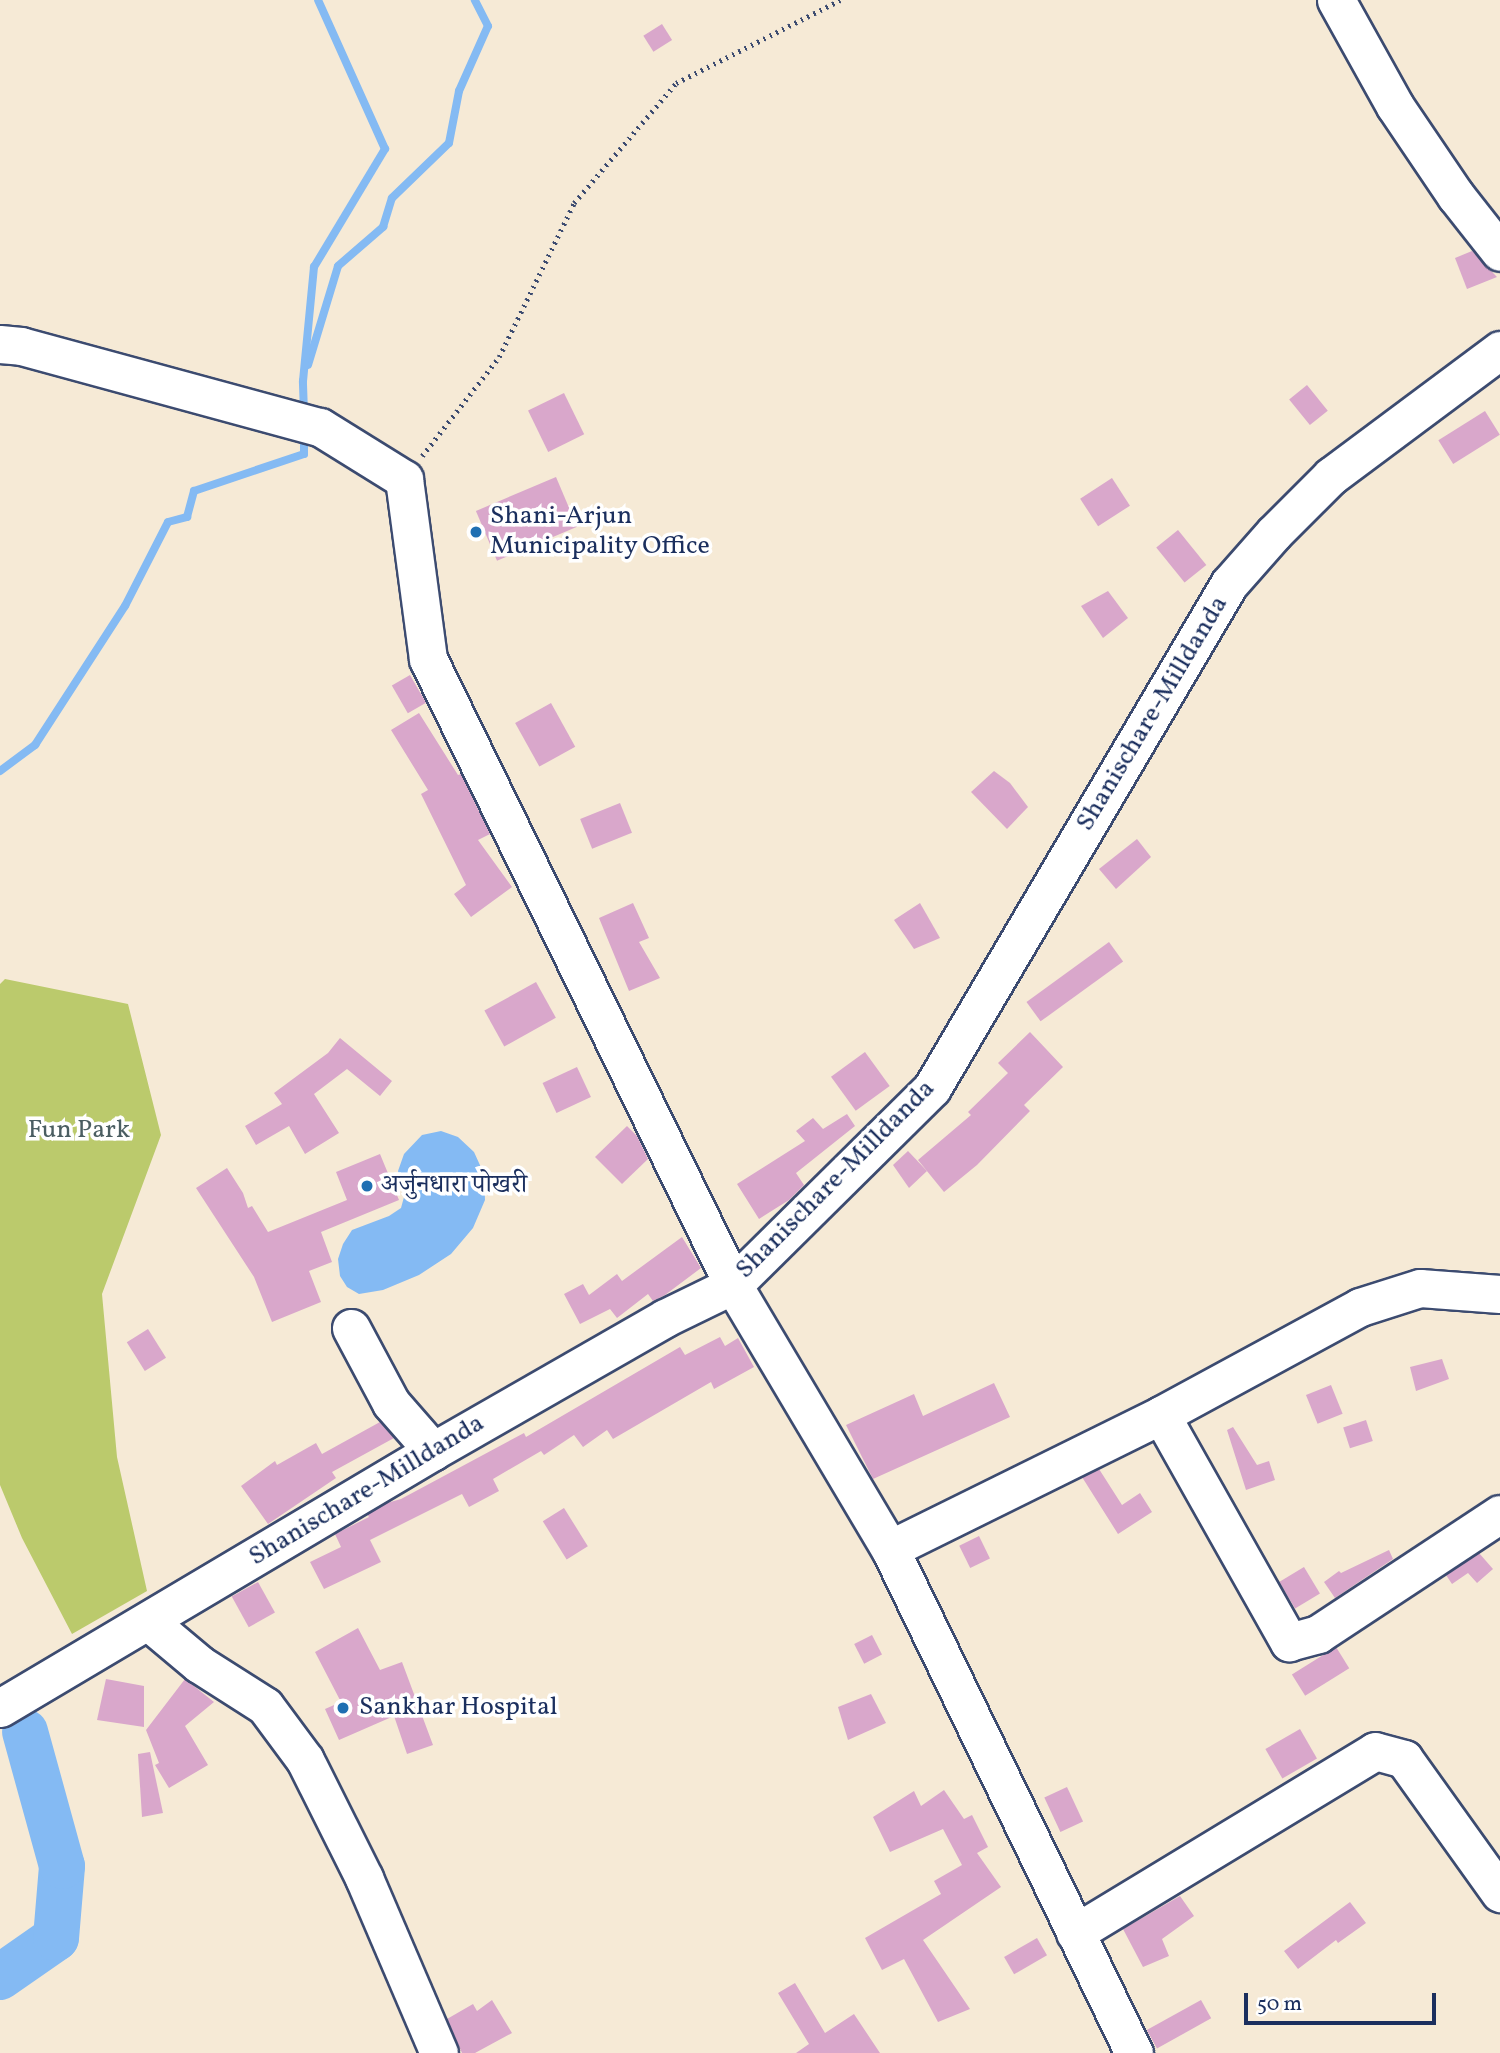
<!DOCTYPE html>
<html>
<head>
<meta charset="utf-8">
<style>
	body { margin:0 }
	#map { position:relative; width:1500px; height:2053px; overflow:hidden; background:#f6ead6; font-family:Vollkorn,"Noto Serif Devanagari",serif }
	div>[style] { position:absolute }
	[style*='--x'] { left:calc(var(--x)*1px); top:calc(var(--y)*1px); width:calc(var(--w)*1px); rotate:calc(var(--a)*1deg) }
	.green>* { inset:0; background:#bbca6c }
	.water>* { inset:0; background:#84baf3 }
	.stream>* { height:8px; margin:-4px; padding:0 4px; transform-origin:4px; border-radius:4px; background:#84baf3 }
	.river>* { height:46px; margin:-23px; padding:0 23px; transform-origin:23px; border-radius:23px; background:#84baf3 }
	.building>* { inset:0; background:#d9a7cb; transform-origin:0 0 }
	.path>* { height:4.5px; margin-top:-2.25px; transform-origin:0; background:repeating-linear-gradient(90deg,#3c4b70 0 2px,transparent 0 7px) }
	.roads { filter:drop-shadow(2px 0 #3c4b70) drop-shadow(-2px 0 #3c4b70) drop-shadow(0 2px #3c4b70) drop-shadow(0 -2px #3c4b70) }
	.minor>* { height:37px; margin:-18.5px; padding:0 18.5px; transform-origin:18.5px; border-radius:18.5px; background:#fff }
	.dots>* { width:19px; height:19px; translate:-50% -50%; box-sizing:border-box; border:4px solid #fff; border-radius:50% }
	span { translate:-50% -50%; white-space:nowrap; text-align:center; line-height:1.15; -webkit-text-stroke:7px #fff; paint-order:stroke }
	.poi-label { font-size:26px; color:#1b2f5e }
	.left { translate:0 -50%; text-align:left }
	.street-label { font-size:26px; color:#1b2f5e }
	.park-label { font-size:26px; color:#4b5e62 }
	.scale { position:absolute; left:1244px; top:1993px; width:192px; height:32px; box-sizing:border-box; border:4px solid #1b2f5e; border-top:0; padding-left:9px; font-size:21px; line-height:24px; white-space:nowrap; color:#1b2f5e; -webkit-text-stroke:5px #fff; paint-order:stroke }
</style>
</head>
<body>
<div id="map">
	<div class="green">
		<i style="clip-path:polygon(5px 979px,128px 1004px,161px 1135px,102px 1294px,117px 1457px,147px 1591px,72px 1634px,22px 1538px,0 1485px,0 984px)"></i>
	</div>
	<div class="water">
		<i style="clip-path:polygon(441px 1131px,458px 1137px,474px 1152px,484px 1174px,485px 1200px,473px 1228px,451px 1254px,419px 1275px,383px 1290px,359px 1294px,347px 1287px,340px 1276px,338px 1259px,343px 1244px,352px 1230px,389px 1216px,401px 1208px,404px 1197px,398px 1171px,404px 1154px,422px 1135px)"></i>
	</div>
	<div class="stream">
		<i style="--x:308;--y:365;--w:103;--a:-73.1"></i>
		<i style="--x:338;--y:266;--w:60;--a:-40.9"></i>
		<i style="--x:383;--y:227;--w:30;--a:-73"></i>
		<i style="--x:392;--y:198;--w:79;--a:-44"></i>
		<i style="--x:449;--y:143;--w:53;--a:-79.1"></i>
		<i style="--x:459;--y:91;--w:71;--a:-66"></i>
		<i style="--x:488;--y:26;--w:29;--a:-117"></i>
		<i style="--x:304;--y:413;--w:32;--a:-92"></i>
		<i style="--x:303;--y:381;--w:115;--a:-84.5"></i>
		<i style="--x:314;--y:267;--w:138;--a:-59"></i>
		<i style="--x:385;--y:149;--w:163;--a:-114.2"></i>
		<i style="--x:0;--y:771;--w:44;--a:-36.6"></i>
		<i style="--x:35;--y:745;--w:166;--a:-57.1"></i>
		<i style="--x:125;--y:606;--w:94;--a:-62.9"></i>
		<i style="--x:168;--y:522;--w:20;--a:-15"></i>
		<i style="--x:187;--y:517;--w:27;--a:-75"></i>
		<i style="--x:194;--y:491;--w:116;--a:-18.6"></i>
		<i style="--x:304;--y:454;--w:21;--a:-90"></i>
	</div>
	<div class="river">
		<i style="--x:0;--y:1977;--w:68;--a:-34.9"></i>
		<i style="--x:56;--y:1938;--w:72;--a:-85.2"></i>
		<i style="--x:62;--y:1866;--w:139;--a:-105.4"></i>
	</div>
	<div class="building">
		<i style="left:662px;top:24px;width:19px;height:22px;rotate:58deg"></i>
		<i style="clip-path:polygon(1472px 251px,1497px 277px,1467px 289px,1455px 258px)"></i>
		<i style="left:1307px;top:385px;width:33px;height:23px;rotate:51deg"></i>
		<i style="left:564px;top:393px;width:46px;height:40px;rotate:64deg"></i>
		<i style="left:1485px;top:411px;width:28px;height:55px;rotate:58deg"></i>
		<i style="left:556px;top:477px;width:54px;height:87px;rotate:67deg"></i>
		<i style="left:1112px;top:478px;width:33px;height:38px;rotate:57deg"></i>
		<i style="left:1178px;top:530px;width:45px;height:28px;rotate:51deg"></i>
		<i style="clip-path:polygon(1108px 591px,1128px 618px,1103px 638px,1081px 606px)"></i>
		<i style="left:410px;top:675px;width:32px;height:21px;rotate:60deg"></i>
		<i style="left:551px;top:703px;width:50px;height:41px;rotate:61deg"></i>
		<i style="clip-path:polygon(419px 713px,458px 775px,461px 774px,490px 834px,478px 840px,512px 887px,471px 917px,454px 894px,466px 885px,421px 794px,428px 790px,391px 730px)"></i>
		<i style="clip-path:polygon(994px 771px,1010px 783px,1028px 807px,1007px 829px,971px 792px)"></i>
		<i style="left:620px;top:803px;width:32px;height:43px;rotate:68deg"></i>
		<i style="clip-path:polygon(1137px 839px,1151px 857px,1116px 889px,1099px 869px)"></i>
		<i style="clip-path:polygon(633px 903px,649px 938px,639px 942px,660px 978px,629px 991px,599px 918px)"></i>
		<i style="clip-path:polygon(920px 903px,940px 938px,914px 949px,894px 920px)"></i>
		<i style="left:1109px;top:942px;width:24px;height:102px;rotate:54deg"></i>
		<i style="left:536px;top:982px;width:41px;height:59px;rotate:61deg"></i>
		<i style="clip-path:polygon(1030px 1032px,1063px 1067px,1024px 1105px,1030px 1111px,977px 1165px,944px 1192px,918px 1160px,971px 1115px,968px 1112px,1008px 1073px,998px 1063px)"></i>
		<i style="clip-path:polygon(340px 1038px,392px 1081px,380px 1096px,347px 1069px,314px 1094px,339px 1133px,305px 1154px,289px 1126px,256px 1145px,245px 1126px,282px 1104px,274px 1093px,328px 1053px)"></i>
		<i style="left:865px;top:1052px;width:42px;height:42px;rotate:54deg"></i>
		<i style="left:577px;top:1067px;width:33px;height:38px;rotate:65deg"></i>
		<i style="clip-path:polygon(847px 1114px,855px 1126px,796px 1173px,804px 1185px,789px 1200px,759px 1219px,737px 1184px,805px 1141px,796px 1131px,813px 1118px,823px 1129px)"></i>
		<i style="clip-path:polygon(627px 1126px,637px 1136px,648px 1159px,622px 1184px,595px 1157px)"></i>
		<i style="clip-path:polygon(908px 1151px,927px 1171px,909px 1188px,893px 1165px)"></i>
		<i style="clip-path:polygon(380px 1154px,399px 1200px,321px 1232px,332px 1262px,309px 1271px,321px 1302px,272px 1322px,254px 1277px,196px 1188px,227px 1168px,243px 1193px,248px 1208px,252px 1206px,268px 1232px,347px 1200px,336px 1172px)"></i>
		<i style="clip-path:polygon(682px 1237px,701px 1268px,665px 1295px,653px 1301px,648px 1294px,617px 1318px,610px 1309px,580px 1324px,564px 1294px,583px 1284px,589px 1295px,617px 1274px,622px 1281px)"></i>
		<i style="left:148px;top:1329px;width:34px;height:25px;rotate:58deg"></i>
		<i style="clip-path:polygon(720px 1337px,725px 1346px,738px 1338px,754px 1367px,714px 1389px,711px 1382px,613px 1439px,607px 1430px,583px 1447px,574px 1435px,544px 1455px,541px 1451px,493px 1479px,499px 1491px,469px 1507px,462px 1494px,370px 1540px,381px 1562px,324px 1589px,310px 1562px,341px 1547px,335px 1534px,369px 1517px,367px 1514px,387px 1503px,401px 1499px,524px 1433px,526px 1437px,680px 1347px,685px 1355px)"></i>
		<i style="clip-path:polygon(1442px 1359px,1449px 1379px,1416px 1391px,1410px 1367px)"></i>
		<i style="clip-path:polygon(994px 1383px,1010px 1417px,873px 1479px,846px 1425px,914px 1394px,923px 1416px)"></i>
		<i style="left:1331px;top:1385px;width:31px;height:27px;rotate:68deg"></i>
		<i style="left:1366px;top:1420px;width:22px;height:24px;rotate:72deg"></i>
		<i style="clip-path:polygon(380px 1422px,394px 1438px,332px 1472px,336px 1478px,268px 1524px,241px 1486px,275px 1461px,277px 1465px,316px 1443px,322px 1454px)"></i>
		<i style="clip-path:polygon(1233px 1427px,1257px 1465px,1269px 1461px,1275px 1480px,1246px 1490px,1227px 1430px)"></i>
		<i style="clip-path:polygon(1099px 1469px,1122px 1505px,1140px 1493px,1152px 1512px,1118px 1534px,1082px 1477px)"></i>
		<i style="left:564px;top:1508px;width:45px;height:25px;rotate:58deg"></i>
		<i style="left:979px;top:1536px;width:25px;height:22px;rotate:64deg"></i>
		<i style="clip-path:polygon(1389px 1550px,1393px 1559px,1335px 1598px,1324px 1582px,1339px 1571px,1341px 1573px)"></i>
		<i style="clip-path:polygon(1479px 1553px,1493px 1569px,1477px 1583px,1468px 1573px,1452px 1584px,1446px 1575px)"></i>
		<i style="left:1304px;top:1567px;width:31px;height:29px;rotate:59deg"></i>
		<i style="left:258px;top:1582px;width:35px;height:30px;rotate:61deg"></i>
		<i style="clip-path:polygon(358px 1628px,380px 1670px,402px 1662px,433px 1745px,407px 1754px,394px 1716px,339px 1740px,325px 1709px,341px 1702px,315px 1652px)"></i>
		<i style="left:872px;top:1635px;width:22px;height:20px;rotate:63deg"></i>
		<i style="left:1336px;top:1647px;width:25px;height:52px;rotate:58deg"></i>
		<i style="clip-path:polygon(106px 1679px,144px 1686px,144px 1727px,97px 1720px)"></i>
		<i style="clip-path:polygon(185px 1679px,214px 1702px,185px 1726px,208px 1765px,169px 1788px,155px 1765px,159px 1763px,146px 1730px)"></i>
		<i style="clip-path:polygon(871px 1694px,886px 1723px,848px 1740px,838px 1707px)"></i>
		<i style="left:1300px;top:1729px;width:34px;height:40px;rotate:60deg"></i>
		<i style="clip-path:polygon(150px 1752px,163px 1813px,142px 1817px,138px 1754px)"></i>
		<i style="left:1067px;top:1787px;width:38px;height:25px;rotate:65deg"></i>
		<i style="clip-path:polygon(944px 1790px,964px 1819px,972px 1815px,988px 1847px,977px 1853px,1001px 1887px,923px 1940px,970px 2009px,938px 2022px,904px 1959px,882px 1970px,865px 1938px,941px 1894px,934px 1881px,962px 1865px,943px 1829px,890px 1852px,873px 1817px,914px 1791px,921px 1806px)"></i>
		<i style="clip-path:polygon(1180px 1896px,1194px 1916px,1162px 1939px,1169px 1956px,1143px 1967px,1123px 1929px)"></i>
		<i style="clip-path:polygon(1350px 1902px,1366px 1923px,1338px 1943px,1336px 1940px,1298px 1969px,1284px 1951px)"></i>
		<i style="left:1037px;top:1938px;width:20px;height:38px;rotate:60deg"></i>
		<i style="clip-path:polygon(795px 1983px,825px 2033px,854px 2014px,880px 2053px,796px 2053px,809px 2044px,778px 1993px)"></i>
		<i style="clip-path:polygon(492px 2000px,512px 2033px,475px 2053px,462px 2053px,447px 2019px,473px 2004px,477px 2011px)"></i>
		<i style="left:1201px;top:2000px;width:21px;height:62px;rotate:61deg"></i>
	</div>
	<div class="path">
		<i style="--x:422;--y:456;--w:125;--a:-52.1"></i>
		<i style="--x:499;--y:357;--w:171;--a:-64"></i>
		<i style="--x:574;--y:203;--w:157;--a:-49.6"></i>
		<i style="--x:676;--y:83;--w:184;--a:-26.8"></i>
	</div>
	<div class="roads">
		<div class="minor">
			<i style="--x:1336;--y:0;--w:121;--a:60.9"></i>
			<i style="--x:1395;--y:106;--w:109;--a:55.9"></i>
			<i style="--x:1456;--y:196;--w:71;--a:51.8"></i>
			<i style="--x:0;--y:344;--w:21;--a:5"></i>
			<i style="--x:21;--y:346;--w:310;--a:15.2"></i>
			<i style="--x:320;--y:427;--w:99;--a:31.8"></i>
			<i style="--x:404;--y:479;--w:182;--a:82.4"></i>
			<i style="--x:428;--y:659;--w:696;--a:64.02"></i>
			<i style="--x:733;--y:1285;--w:307;--a:59.3"></i>
			<i style="--x:890;--y:1549;--w:560;--a:64.17"></i>
			<i style="--x:351;--y:1328;--w:85;--a:61.9"></i>
			<i style="--x:391;--y:1403;--w:64;--a:48.8"></i>
			<i style="--x:1161;--y:1415;--w:261;--a:60.6"></i>
			<i style="--x:1289;--y:1642;--w:30;--a:-15"></i>
			<i style="--x:1318;--y:1634;--w:218;--a:-33.4"></i>
			<i style="--x:890;--y:1549;--w:302;--a:-26.3"></i>
			<i style="--x:1161;--y:1415;--w:226;--a:-28.5"></i>
			<i style="--x:1360;--y:1307;--w:63;--a:-17.6"></i>
			<i style="--x:1420;--y:1288;--w:80;--a:4.3"></i>
			<i style="--x:149;--y:1622;--w:65;--a:40"></i>
			<i style="--x:199;--y:1664;--w:78;--a:32.5"></i>
			<i style="--x:265;--y:1706;--w:67;--a:53.5"></i>
			<i style="--x:305;--y:1760;--w:132;--a:63.4"></i>
			<i style="--x:364;--y:1878;--w:190;--a:66.8"></i>
			<i style="--x:0;--y:1708;--w:504;--a:-30.69"></i>
			<i style="--x:433;--y:1451;--w:267;--a:-29.8"></i>
			<i style="--x:665;--y:1318;--w:76;--a:-25.9"></i>
			<i style="--x:733;--y:1285;--w:280;--a:-44.7"></i>
			<i style="--x:932;--y:1088;--w:585;--a:-59.49"></i>
			<i style="--x:1229;--y:584;--w:68;--a:-48.6"></i>
			<i style="--x:1274;--y:533;--w:81;--a:-45"></i>
			<i style="--x:1331;--y:476;--w:211;--a:-36.7"></i>
			<i style="--x:1075;--y:1933;--w:351;--a:-31.2"></i>
			<i style="--x:1375;--y:1751;--w:30;--a:15"></i>
			<i style="--x:1404;--y:1759;--w:165;--a:54.4"></i>
		</div>
	</div>
	<div class="dots">
		<i style="left:476px;top:532px;background:#1f6fb2"></i>
		<i style="left:367px;top:1186px;background:#1f6fb2"></i>
		<i style="left:343px;top:1708px;background:#1f6fb2"></i>
	</div>
	<div class="poi-label">
		<span class="left" style="left:490px;top:532px">Shani-Arjun<br>Municipality Office</span>
		<span class="left" style="left:381px;top:1186px">अर्जुनधारा पोखरी</span>
		<span class="left" style="left:359px;top:1708px">Sankhar Hospital</span>
	</div>
	<div class="street-label">
		<span style="left:1153px;top:714px;rotate:-59deg">Shanischare-Milldanda</span>
		<span style="left:836px;top:1180px;rotate:-45deg">Shanischare-Milldanda</span>
		<span style="left:367px;top:1491px;rotate:-31deg">Shanischare-Milldanda</span>
	</div>
	<div class="park-label">
		<span style="left:79px;top:1131px">Fun Park</span>
	</div>
	<div class="scale">50 m</div>
</div>
</body>
</html>
